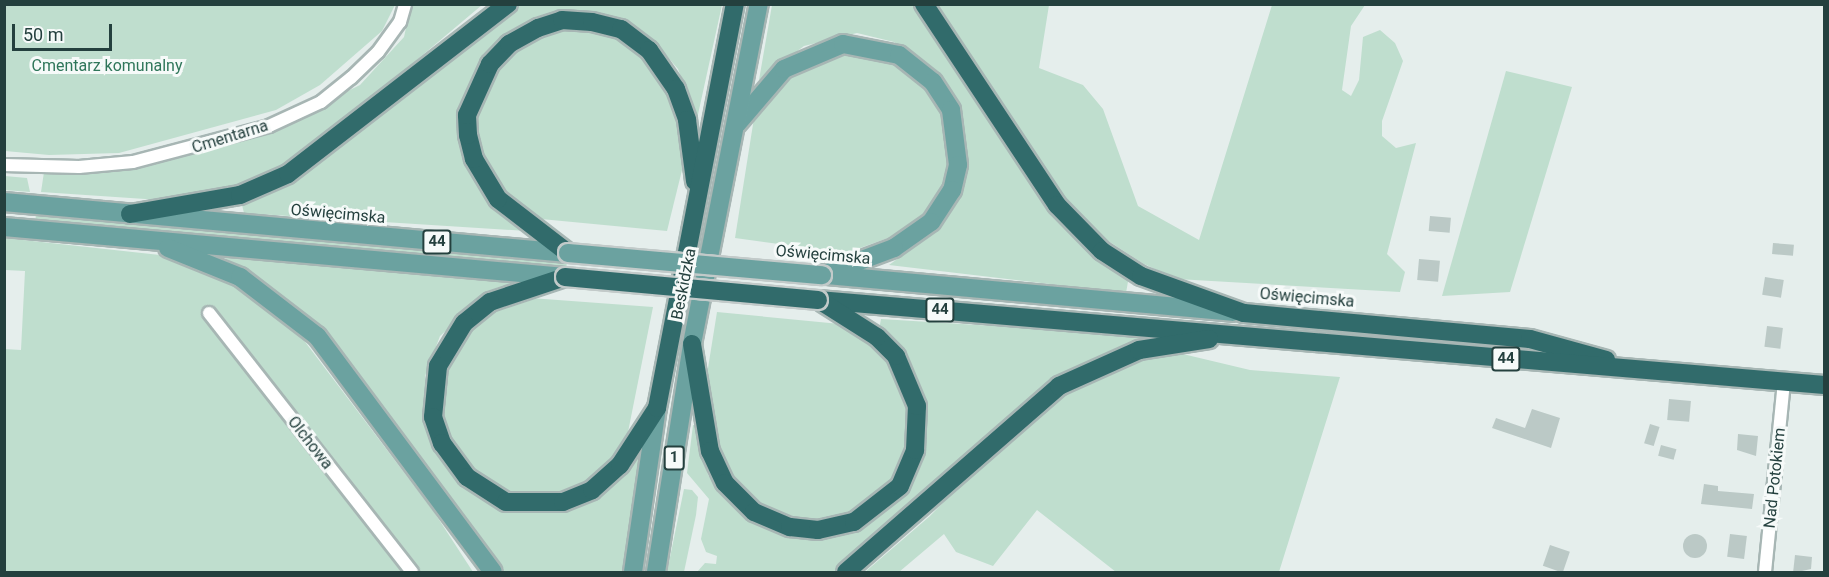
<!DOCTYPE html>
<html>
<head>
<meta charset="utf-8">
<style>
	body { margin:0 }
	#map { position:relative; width:1829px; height:577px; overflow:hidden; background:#e5eeec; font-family:Roboto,sans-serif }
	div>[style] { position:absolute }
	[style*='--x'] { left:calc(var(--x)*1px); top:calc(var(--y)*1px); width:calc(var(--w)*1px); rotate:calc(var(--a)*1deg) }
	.green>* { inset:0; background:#bfdece; transform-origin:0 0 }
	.building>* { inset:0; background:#bbc9c6; transform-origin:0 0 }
	.round { border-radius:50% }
	.roads { filter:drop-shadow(2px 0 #a7b6b4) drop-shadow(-2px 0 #a7b6b4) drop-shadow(0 2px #a7b6b4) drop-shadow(0 -2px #a7b6b4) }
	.street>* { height:12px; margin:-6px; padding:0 6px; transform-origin:6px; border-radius:6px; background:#fff }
	.primary>* { height:18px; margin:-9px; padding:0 9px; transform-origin:9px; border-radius:9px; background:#6ba2a0 }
	.highway>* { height:18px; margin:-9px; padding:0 9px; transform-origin:9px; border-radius:9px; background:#316b6b }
	.bridges { filter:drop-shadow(2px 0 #c2cac9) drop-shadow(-2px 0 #c2cac9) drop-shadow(0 2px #c2cac9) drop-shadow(0 -2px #c2cac9) }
	.primary-bridge>* { height:18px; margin:-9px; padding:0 9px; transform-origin:9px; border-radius:9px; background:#6ba2a0 }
	.highway-bridge>* { height:18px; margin:-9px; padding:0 9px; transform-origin:9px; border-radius:9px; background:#316b6b }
	span { translate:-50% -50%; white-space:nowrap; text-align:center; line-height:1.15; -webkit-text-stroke:6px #f6faf9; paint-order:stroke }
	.shield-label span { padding:2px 4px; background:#f6faf9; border:2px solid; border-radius:4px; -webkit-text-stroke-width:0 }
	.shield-label { font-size:15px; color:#24403e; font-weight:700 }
	.park-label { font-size:16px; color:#2f765a }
	.street-label { font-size:16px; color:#24403e }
	.frame { position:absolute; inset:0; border:6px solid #24403e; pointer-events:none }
	.scale { position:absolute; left:12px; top:24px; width:100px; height:27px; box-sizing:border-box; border:3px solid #24403e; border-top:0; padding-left:8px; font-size:18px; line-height:21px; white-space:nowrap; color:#24403e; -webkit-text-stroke:4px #f6faf9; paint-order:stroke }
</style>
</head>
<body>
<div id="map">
	<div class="green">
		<i style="clip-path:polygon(4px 5px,395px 4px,395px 5px,382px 31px,320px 85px,276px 110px,119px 153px,49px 155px,5px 151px)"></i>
		<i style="clip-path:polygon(411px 5px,482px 5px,299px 159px,233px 190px,160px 200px,41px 192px,44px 172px,121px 171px,248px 140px,360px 85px,404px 37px)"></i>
		<i style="clip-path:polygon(518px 5px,722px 5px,697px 119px,678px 69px,654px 41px,619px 18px,576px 12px,539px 19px,509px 37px,475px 73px,460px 120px,527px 231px,244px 213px,242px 205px,303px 172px)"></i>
		<i style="clip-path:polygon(772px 5px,914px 5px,1044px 203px,1080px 245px,1129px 276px,1126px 293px,889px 265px,915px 246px,952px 206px,964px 174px,957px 102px,929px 67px,894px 42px,857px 33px,804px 46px,759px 80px)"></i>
		<i style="clip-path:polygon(938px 5px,1049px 5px,1039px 68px,1083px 85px,1103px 109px,1138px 206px,1199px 240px,1272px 5px,1365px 5px,1351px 26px,1342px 90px,1351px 96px,1359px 80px,1363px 37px,1380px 30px,1395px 43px,1403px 61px,1382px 121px,1382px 136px,1396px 148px,1416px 143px,1387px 254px,1405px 272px,1400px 292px,1177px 279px,1144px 264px,1099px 235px,1066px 199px)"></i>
		<i style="clip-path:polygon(566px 25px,606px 30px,654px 61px,678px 111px,683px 166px,667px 231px,541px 219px,513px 202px,477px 151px,474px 120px,500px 62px,537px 35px)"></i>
		<i style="clip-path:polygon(841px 52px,888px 58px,938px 99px,949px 128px,953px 160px,940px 199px,913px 229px,846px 253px,735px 238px,754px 118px,773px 90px,804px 65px)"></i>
		<i style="clip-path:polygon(1506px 71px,1572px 87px,1510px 292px,1442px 296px)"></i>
		<i style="clip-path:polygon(5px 176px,27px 178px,30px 192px,5px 190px)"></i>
		<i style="left:36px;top:214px;width:533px;height:8px;rotate:5deg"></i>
		<i style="clip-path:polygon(5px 238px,169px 256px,212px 271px,254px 296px,290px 322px,434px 512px,473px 572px,5px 572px,5px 349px,21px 350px,25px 271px,5px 270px)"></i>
		<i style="clip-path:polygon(222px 256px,510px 283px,480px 300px,440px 336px,425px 376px,425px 415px,440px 454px,477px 494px,522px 511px,572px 507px,615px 481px,640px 452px,622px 572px,501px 572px,307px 317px)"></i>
		<i style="clip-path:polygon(517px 297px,653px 307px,626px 442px,589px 484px,548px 499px,515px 499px,486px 483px,453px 453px,439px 418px,448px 360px,465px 330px,488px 309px)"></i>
		<i style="clip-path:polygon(717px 312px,840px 324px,873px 341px,896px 370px,910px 407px,907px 452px,887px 488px,856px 510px,815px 523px,757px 505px,729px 478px,716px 448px,709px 410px,708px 368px)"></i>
		<i style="clip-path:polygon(881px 319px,1173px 337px,1088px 363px,1048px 384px,840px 572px,697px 572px,705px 563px,716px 564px,717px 556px,706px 552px,701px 539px,709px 499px,687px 473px,693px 425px,698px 426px,708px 475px,727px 500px,758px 525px,803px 536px,839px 534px,869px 522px,901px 495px,916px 473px,925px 417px,922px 390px,911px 365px,879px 330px)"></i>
		<i style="clip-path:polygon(1166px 350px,1250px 370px,1340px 377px,1279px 572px,1116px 572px,1037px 510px,993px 566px,956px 552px,944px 534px,899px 572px,865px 572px,930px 516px,998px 446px,1062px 392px,1105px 368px)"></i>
		<i style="clip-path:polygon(684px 489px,692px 490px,698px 497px,696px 515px,684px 572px,667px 572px)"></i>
	</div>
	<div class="building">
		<i style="left:1430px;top:216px;width:21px;height:15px;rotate:5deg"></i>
		<i style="left:1773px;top:243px;width:21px;height:11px;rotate:5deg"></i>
		<i style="left:1419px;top:259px;width:21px;height:21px;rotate:5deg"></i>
		<i style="left:1765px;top:277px;width:19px;height:18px;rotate:9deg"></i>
		<i style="left:1767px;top:326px;width:16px;height:21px;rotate:7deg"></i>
		<i style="left:1669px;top:399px;width:22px;height:21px;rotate:5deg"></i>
		<i style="clip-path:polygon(1532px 409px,1560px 418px,1551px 448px,1492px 428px,1496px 418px,1525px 428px)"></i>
		<i style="left:1650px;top:424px;width:10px;height:20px;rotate:17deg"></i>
		<i style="clip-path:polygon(1738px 434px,1758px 436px,1756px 456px,1737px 450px)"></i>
		<i style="left:1661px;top:445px;width:16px;height:11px;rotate:15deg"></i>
		<i style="clip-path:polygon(1704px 484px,1718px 486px,1718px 491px,1754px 494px,1752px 509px,1701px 504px)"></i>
		<i style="left:1730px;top:534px;width:17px;height:23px;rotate:7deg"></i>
		<i class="round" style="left:1683px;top:534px;width:24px;height:24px"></i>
		<i style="left:1550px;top:545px;width:21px;height:22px;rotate:19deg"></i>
		<i style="clip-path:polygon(1795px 555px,1812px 557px,1811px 569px,1793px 573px)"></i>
	</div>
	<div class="roads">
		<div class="street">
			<i style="--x:4;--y:165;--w:75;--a:1.5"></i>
			<i style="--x:79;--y:167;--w:54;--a:-5.3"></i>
			<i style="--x:133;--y:162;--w:141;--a:-14.8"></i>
			<i style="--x:269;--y:126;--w:57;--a:-24.8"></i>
			<i style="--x:321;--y:102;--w:38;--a:-39"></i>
			<i style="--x:351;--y:78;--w:37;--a:-44"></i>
			<i style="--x:378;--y:52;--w:37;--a:-54"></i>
			<i style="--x:400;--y:22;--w:19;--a:-74"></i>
			<i style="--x:209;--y:313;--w:329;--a:51.9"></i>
			<i style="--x:1765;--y:572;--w:190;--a:-84.3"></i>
		</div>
		<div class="primary">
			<i style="--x:737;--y:124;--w:72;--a:-49.5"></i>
			<i style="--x:784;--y:69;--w:64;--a:-23"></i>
			<i style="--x:843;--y:44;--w:57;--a:11.1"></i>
			<i style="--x:899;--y:55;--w:43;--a:38.5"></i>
			<i style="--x:933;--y:82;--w:33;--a:57"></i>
			<i style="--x:951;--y:110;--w:55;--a:82.7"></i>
			<i style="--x:958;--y:165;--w:26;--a:103"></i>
			<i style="--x:952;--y:190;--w:38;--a:123"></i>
			<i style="--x:931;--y:222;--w:45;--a:144.9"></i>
			<i style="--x:894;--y:248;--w:77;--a:159.4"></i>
			<i style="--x:4;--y:202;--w:566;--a:5.17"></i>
			<i style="--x:4;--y:227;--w:563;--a:5.09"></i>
			<i style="--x:168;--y:248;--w:78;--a:21.9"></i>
			<i style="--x:240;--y:277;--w:97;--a:37.5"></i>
			<i style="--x:317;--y:336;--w:294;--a:53.3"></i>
			<i style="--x:827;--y:275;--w:407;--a:5.2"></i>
			<i style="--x:633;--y:572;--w:166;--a:-81.7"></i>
			<i style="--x:656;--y:572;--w:231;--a:-81"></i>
			<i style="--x:692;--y:344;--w:347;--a:-78.9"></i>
		</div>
		<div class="highway">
			<i style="--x:924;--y:4;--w:241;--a:56.5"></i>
			<i style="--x:1057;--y:205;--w:64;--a:45.6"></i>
			<i style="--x:1102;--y:251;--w:46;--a:32.7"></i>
			<i style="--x:1141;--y:276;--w:109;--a:19.8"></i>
			<i style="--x:1244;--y:313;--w:287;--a:5.2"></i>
			<i style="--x:1530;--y:339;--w:79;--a:15.4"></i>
			<i style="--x:130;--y:214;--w:112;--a:-9.8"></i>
			<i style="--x:240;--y:195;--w:52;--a:-23.6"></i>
			<i style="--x:288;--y:174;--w:278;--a:-37.7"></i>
			<i style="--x:568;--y:253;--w:88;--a:-142.4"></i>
			<i style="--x:498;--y:199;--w:47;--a:-121"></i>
			<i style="--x:474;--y:159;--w:25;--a:-104"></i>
			<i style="--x:468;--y:135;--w:20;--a:-93"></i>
			<i style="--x:467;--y:115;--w:56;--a:-65.7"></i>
			<i style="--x:490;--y:64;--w:28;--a:-46"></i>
			<i style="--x:509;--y:44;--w:33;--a:-29"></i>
			<i style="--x:538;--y:28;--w:25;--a:-18"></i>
			<i style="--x:562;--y:20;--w:30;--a:4"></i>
			<i style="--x:592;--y:22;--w:30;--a:14"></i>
			<i style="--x:621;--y:29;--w:35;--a:37"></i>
			<i style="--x:649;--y:50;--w:47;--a:55.3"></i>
			<i style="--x:676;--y:89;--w:33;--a:70"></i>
			<i style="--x:687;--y:120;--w:62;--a:82.5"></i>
			<i style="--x:565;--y:277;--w:79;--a:161.6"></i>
			<i style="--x:490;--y:302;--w:33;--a:141"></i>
			<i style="--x:464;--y:323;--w:50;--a:121.2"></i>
			<i style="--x:438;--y:366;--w:51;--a:95.6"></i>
			<i style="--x:433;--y:417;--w:28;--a:71"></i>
			<i style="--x:442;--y:443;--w:42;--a:53.7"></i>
			<i style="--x:467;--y:477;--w:46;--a:32.7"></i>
			<i style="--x:506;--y:502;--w:57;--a:0"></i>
			<i style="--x:563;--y:502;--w:31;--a:-22"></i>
			<i style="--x:592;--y:490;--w:38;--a:-42"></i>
			<i style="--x:620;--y:465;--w:68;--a:-57"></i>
			<i style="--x:657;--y:408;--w:411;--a:-79.1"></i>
			<i style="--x:818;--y:300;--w:1010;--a:4.83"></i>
			<i style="--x:692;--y:344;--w:109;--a:80.5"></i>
			<i style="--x:710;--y:451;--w:35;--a:65"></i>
			<i style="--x:725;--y:483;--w:41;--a:45"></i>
			<i style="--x:754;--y:512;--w:39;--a:23"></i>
			<i style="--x:790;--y:527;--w:28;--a:6"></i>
			<i style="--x:818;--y:530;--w:37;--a:-13"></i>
			<i style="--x:854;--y:522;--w:58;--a:-38"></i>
			<i style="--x:900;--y:486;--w:39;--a:-67"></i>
			<i style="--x:915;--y:450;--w:44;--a:-87.4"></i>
			<i style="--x:917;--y:406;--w:54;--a:-112.8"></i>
			<i style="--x:896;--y:356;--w:27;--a:-135"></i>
			<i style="--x:877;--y:337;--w:65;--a:-147.5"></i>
			<i style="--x:846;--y:572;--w:283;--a:-41.1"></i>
			<i style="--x:1059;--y:386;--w:88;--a:-24.2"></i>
			<i style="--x:1139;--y:350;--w:71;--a:-8.9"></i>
		</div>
	</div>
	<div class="bridges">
		<div class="primary-bridge">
			<i style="--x:568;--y:253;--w:255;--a:5"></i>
		</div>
		<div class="highway-bridge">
			<i style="--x:565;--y:277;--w:254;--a:5.2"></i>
		</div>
	</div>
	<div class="shield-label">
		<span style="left:437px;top:242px">44</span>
		<span style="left:940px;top:310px">44</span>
		<span style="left:1506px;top:359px">44</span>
		<span style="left:674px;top:458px">1</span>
	</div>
	<div class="park-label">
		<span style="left:107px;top:66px">Cmentarz komunalny</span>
	</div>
	<div class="street-label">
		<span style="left:230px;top:137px;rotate:-17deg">Cmentarna</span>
		<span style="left:338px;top:214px;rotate:5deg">Oświęcimska</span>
		<span style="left:823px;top:255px;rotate:5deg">Oświęcimska</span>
		<span style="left:684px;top:284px;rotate:-79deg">Beskidzka</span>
		<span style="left:1307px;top:298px;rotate:5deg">Oświęcimska</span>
		<span style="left:310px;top:443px;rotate:52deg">Olchowa</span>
		<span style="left:1775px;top:478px;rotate:-84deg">Nad Potokiem</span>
	</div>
	<div class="frame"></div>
	<div class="scale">50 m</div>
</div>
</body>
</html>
